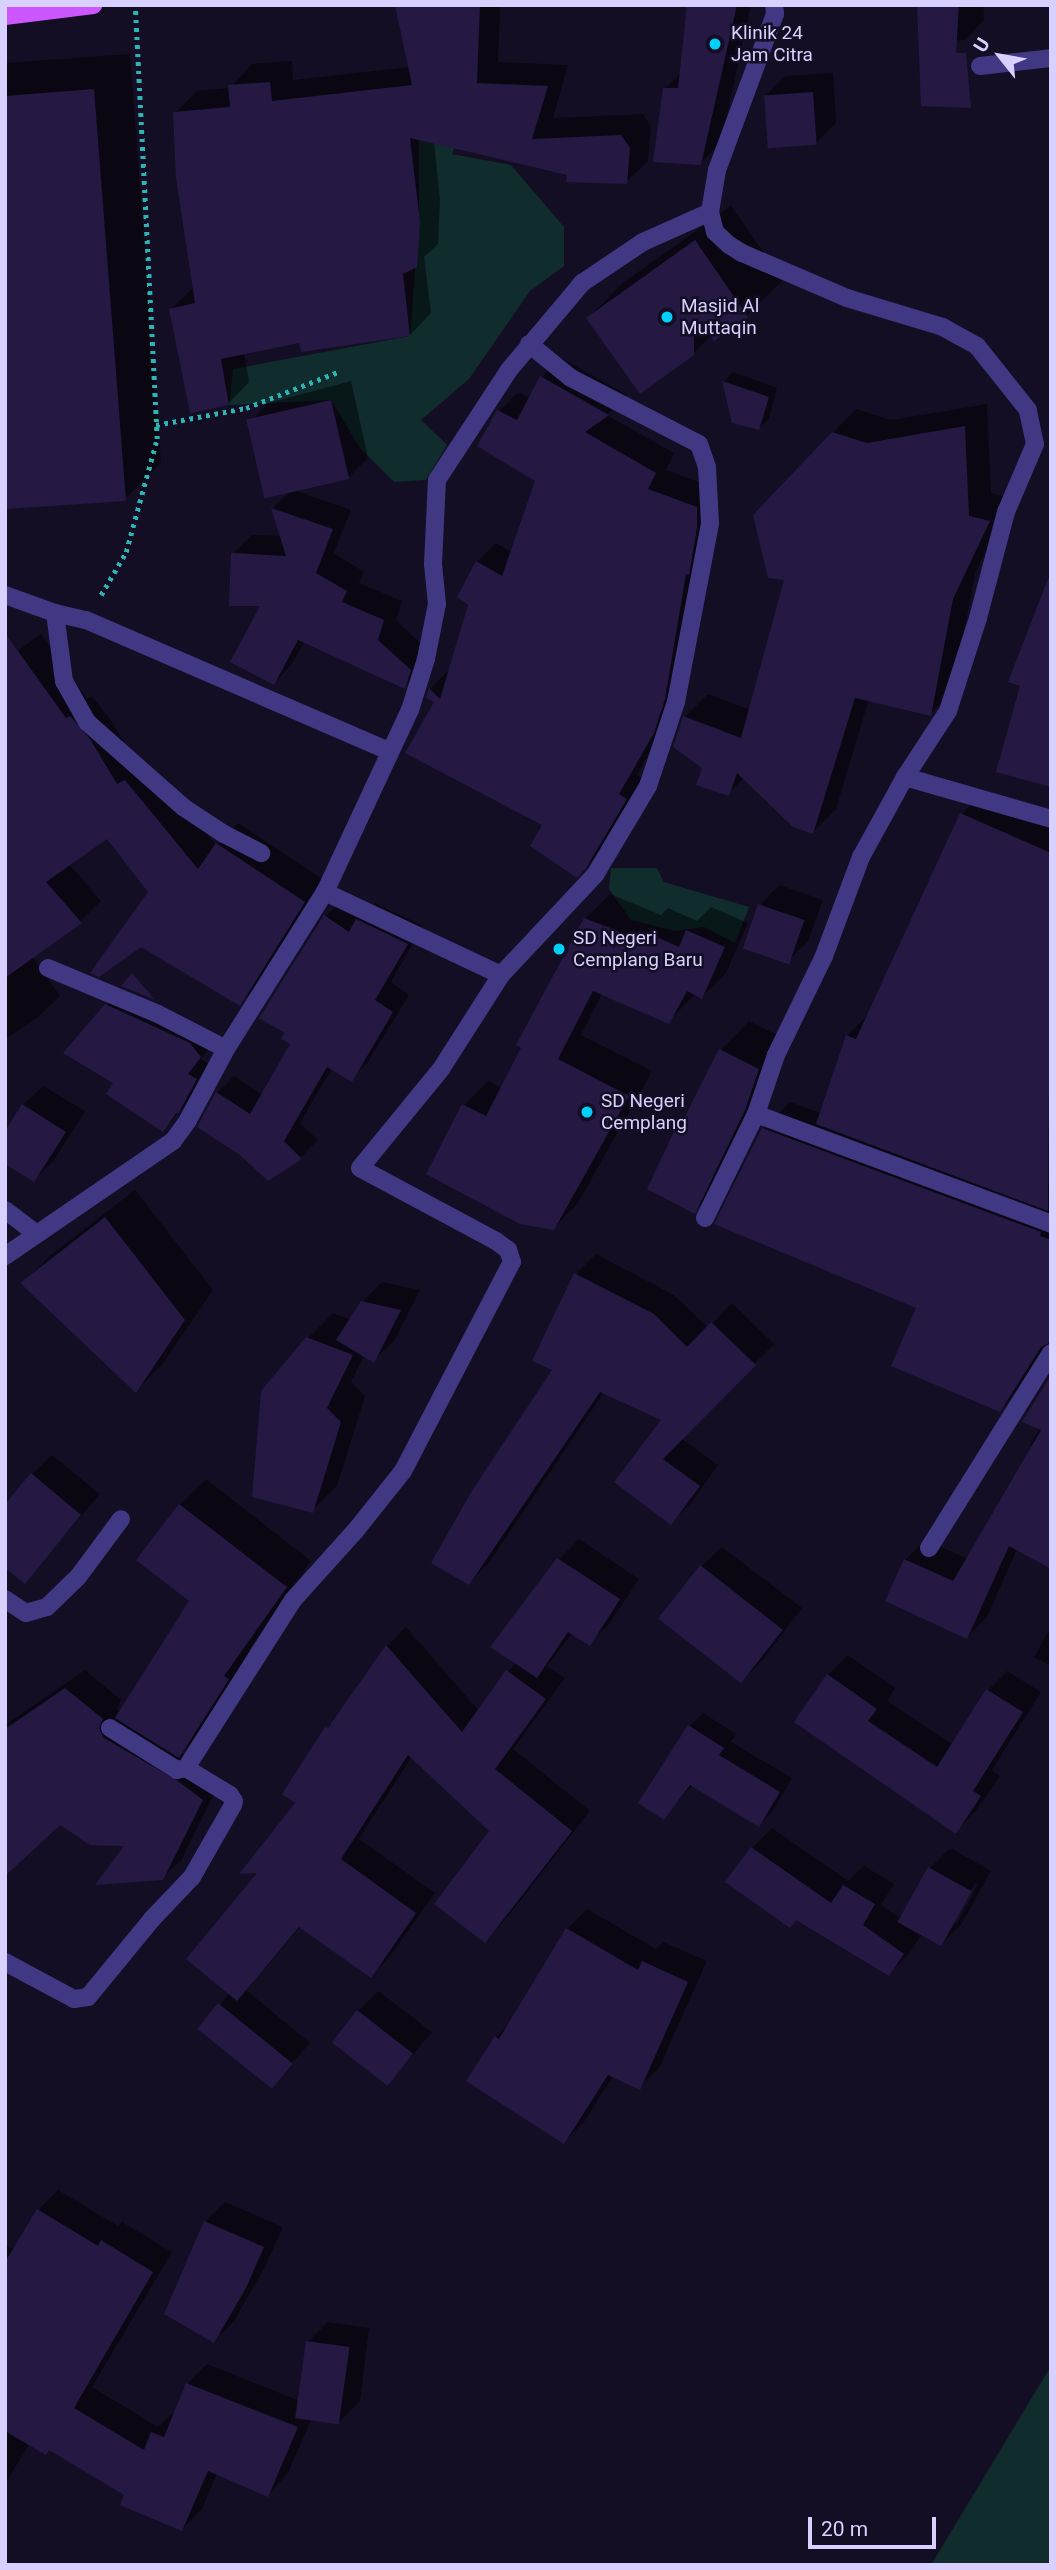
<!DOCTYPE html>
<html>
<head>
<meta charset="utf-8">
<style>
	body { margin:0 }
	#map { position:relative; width:1056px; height:2570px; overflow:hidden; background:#130e23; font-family:Roboto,sans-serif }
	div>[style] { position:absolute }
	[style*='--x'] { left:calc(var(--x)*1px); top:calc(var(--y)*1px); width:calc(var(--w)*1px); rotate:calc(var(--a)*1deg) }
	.green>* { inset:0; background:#102c2d }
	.shadow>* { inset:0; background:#0007 }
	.building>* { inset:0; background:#251944; transform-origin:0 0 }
	.path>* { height:4.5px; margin-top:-2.25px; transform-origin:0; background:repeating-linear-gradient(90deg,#2cb5b6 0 3.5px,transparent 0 8.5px) }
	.minor>* { height:18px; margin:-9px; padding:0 9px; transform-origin:9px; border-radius:9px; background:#403883 }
	.primary>* { height:18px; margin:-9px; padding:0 9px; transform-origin:9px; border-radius:9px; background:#cc57ff }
	.dots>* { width:19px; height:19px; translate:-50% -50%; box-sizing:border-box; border:4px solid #130e23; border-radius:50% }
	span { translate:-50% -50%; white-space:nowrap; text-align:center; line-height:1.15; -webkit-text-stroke:5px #130e23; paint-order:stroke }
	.poi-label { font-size:19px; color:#d8d0ff }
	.left { translate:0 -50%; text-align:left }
	.frame { position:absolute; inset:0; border:7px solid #d8d0ff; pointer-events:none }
	.north { position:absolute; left:965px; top:21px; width:70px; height:70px; -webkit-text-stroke:5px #130e23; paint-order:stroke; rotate:301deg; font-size:19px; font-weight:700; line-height:28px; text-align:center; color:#d8d0ff }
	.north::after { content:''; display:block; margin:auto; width:24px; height:32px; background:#d8d0ff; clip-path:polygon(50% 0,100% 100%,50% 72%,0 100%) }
	.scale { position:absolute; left:808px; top:2517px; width:128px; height:32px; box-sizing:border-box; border:4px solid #d8d0ff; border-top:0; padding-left:9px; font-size:21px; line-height:24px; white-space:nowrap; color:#d8d0ff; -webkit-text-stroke:5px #130e23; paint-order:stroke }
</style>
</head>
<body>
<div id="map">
	<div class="green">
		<i style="clip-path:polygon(475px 86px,452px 154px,511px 165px,564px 227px,564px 266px,530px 291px,469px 379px,421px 420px,447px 445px,426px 480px,394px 482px,360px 448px,331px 400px,229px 405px,233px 369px,410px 336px,419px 217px,419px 88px)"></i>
		<i style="clip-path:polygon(611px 868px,657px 868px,664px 882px,749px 907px,735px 943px,704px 927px,675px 931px,631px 920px,609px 889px)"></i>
		<i style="clip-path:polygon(1051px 2366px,1051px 2565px,931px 2565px)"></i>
	</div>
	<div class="shadow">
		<i style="clip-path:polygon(399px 5px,500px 5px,498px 62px,568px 65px,553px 118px,643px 114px,651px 126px,648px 161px,626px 182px,568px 173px,434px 141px,440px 200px,438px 244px,424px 257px,431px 313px,410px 335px,301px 341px,244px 352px,249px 382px,228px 404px,171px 309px,193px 288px,175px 113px,197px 91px,230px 88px,252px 64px,292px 61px,293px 80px,410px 67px)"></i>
		<i style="clip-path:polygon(689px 5px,751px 5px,721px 143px,701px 163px,665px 89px,682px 72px)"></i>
		<i style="clip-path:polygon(919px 5px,983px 5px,984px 20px,965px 40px,920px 44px)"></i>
		<i style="clip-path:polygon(130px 54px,161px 463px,125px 499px,5px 507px,5px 63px)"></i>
		<i style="clip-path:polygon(833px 73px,836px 123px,816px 143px,765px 96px,785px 76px)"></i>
		<i style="clip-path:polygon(731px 206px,783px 280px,747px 315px,713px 334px,693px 354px,588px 318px,624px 282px)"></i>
		<i style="clip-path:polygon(561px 358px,627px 395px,607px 415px,674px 453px,666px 470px,716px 488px,672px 712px,637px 775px,645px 779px,605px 847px,577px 876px,545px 825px,436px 701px,428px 697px,430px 689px,449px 670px,470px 604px,477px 562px,496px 543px,512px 552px,537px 480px,499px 411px,518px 392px,530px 398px,542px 377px)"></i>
		<i style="clip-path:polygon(733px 372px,777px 388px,769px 419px,759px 428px,733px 421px,724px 382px)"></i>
		<i style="clip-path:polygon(351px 381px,368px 458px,348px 478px,294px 490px,351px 510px,334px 553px,364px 572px,359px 583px,402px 601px,396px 620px,428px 651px,423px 668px,404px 687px,305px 641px,292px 664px,274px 683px,262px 604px,233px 554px,252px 535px,282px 536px,273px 508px,290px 492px,249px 423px,269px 403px)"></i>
		<i style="clip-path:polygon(987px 404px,991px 493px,1011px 498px,975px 574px,953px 691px,930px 714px,869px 699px,836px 809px,813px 832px,744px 778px,728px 794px,704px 768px,685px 717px,708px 694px,750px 710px,833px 433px,856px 409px,891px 420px)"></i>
		<i style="clip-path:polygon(41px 634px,87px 699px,92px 696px,110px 719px,138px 765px,146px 761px,216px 845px,238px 823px,325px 881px,260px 983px,239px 1004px,107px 837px,69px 864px,101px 901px,81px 921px,32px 956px,60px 996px,39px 1016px,5px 1040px,5px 660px)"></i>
		<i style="clip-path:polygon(986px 790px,1051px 819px,1051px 1346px,1027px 1383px,1000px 1410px,918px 1307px,763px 1129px,790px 1102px,821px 1113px,847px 1036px,869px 1014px,962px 814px)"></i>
		<i style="clip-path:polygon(779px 885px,823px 900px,808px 941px,788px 961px,760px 905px)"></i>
		<i style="clip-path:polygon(610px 894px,661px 915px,668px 908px,697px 921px,711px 907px,748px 923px,726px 973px,702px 997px,695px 994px,668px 1022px,602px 993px,581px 1035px,652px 1071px,578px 1203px,554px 1228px,428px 1174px,464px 1105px,488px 1081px,502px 1088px,585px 919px)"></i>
		<i style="clip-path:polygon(343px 899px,364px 914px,375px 903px,423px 926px,391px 982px,409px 995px,368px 1062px,351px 1079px,332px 1068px,300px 1123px,318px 1140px,301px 1157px,268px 1178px,217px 1093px,234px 1076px,263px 1095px,293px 1044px,287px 1033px,262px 1017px,326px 916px)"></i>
		<i style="clip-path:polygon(121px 991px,215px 1042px,201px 1059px,210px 1065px,192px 1098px,163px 1129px,116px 1082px,106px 1005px)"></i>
		<i style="clip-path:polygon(749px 1021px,787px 1040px,723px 1183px,694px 1212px,681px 1122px,721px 1050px)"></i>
		<i style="clip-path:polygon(43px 1086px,85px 1111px,54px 1160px,34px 1180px,23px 1105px)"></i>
		<i style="clip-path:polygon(135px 1190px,213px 1290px,164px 1362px,136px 1391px,23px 1283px,51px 1255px)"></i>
		<i style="clip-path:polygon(596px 1254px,674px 1295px,708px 1328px,732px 1303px,774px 1344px,681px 1438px,718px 1465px,691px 1503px,671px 1523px,617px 1482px,664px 1419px,604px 1392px,489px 1563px,469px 1583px,555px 1369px,576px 1274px)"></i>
		<i style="clip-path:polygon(382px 1282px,420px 1290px,394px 1341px,374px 1360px,364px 1355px,351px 1382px,365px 1396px,337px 1486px,312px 1511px,307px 1339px,333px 1313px,351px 1320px,362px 1302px)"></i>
		<i style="clip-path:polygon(1051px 1378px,1051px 1555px,1017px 1549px,987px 1617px,967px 1637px,905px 1560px,925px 1540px,968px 1559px,1033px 1447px,1030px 1445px,1040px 1428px)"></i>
		<i style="clip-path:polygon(52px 1455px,100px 1494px,25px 1582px,32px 1474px)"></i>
		<i style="clip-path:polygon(206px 1479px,311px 1561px,249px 1650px,254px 1653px,205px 1730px,181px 1753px,221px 1780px,182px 1859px,162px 1878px,128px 1844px,5px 1767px,5px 1725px,85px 1670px,121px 1700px,117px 1708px,120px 1713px,192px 1601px,180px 1505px)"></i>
		<i style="clip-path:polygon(579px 1539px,639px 1579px,609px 1624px,589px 1643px,573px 1632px,547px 1666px,565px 1678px,513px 1749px,590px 1811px,504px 1921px,485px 1941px,492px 1831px,412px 1756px,359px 1839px,435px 1893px,390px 1956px,371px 1976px,301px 1926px,246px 1990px,310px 2043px,270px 2088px,200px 2028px,230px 1993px,261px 1871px,298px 1802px,327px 1728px,341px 1714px,387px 1646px,406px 1627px,479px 1711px,516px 1662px,493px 1647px,559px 1559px)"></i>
		<i style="clip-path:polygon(722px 1547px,802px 1608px,762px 1661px,742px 1681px,702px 1566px)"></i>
		<i style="clip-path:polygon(1051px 1627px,1051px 1666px,1034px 1657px)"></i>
		<i style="clip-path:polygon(848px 1655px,895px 1688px,887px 1701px,953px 1745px,988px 1690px,1007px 1671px,1041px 1692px,992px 1770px,1000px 1776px,975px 1812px,955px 1832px,828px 1675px)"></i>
		<i style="clip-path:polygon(703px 1713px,736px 1734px,731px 1742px,792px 1778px,772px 1812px,759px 1825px,692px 1785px,664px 1818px,641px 1802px,690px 1726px)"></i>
		<i style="clip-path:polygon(evenodd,772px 1828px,848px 1881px,864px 1866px,894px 1884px,881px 1905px,901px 1919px,930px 1868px,950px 1848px,991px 1871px,961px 1925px,941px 1944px,922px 1934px,909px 1954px,889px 1974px,752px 1848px,772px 1828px,975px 1883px,978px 1884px,957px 1923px,953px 1923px,975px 1883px)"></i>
		<i style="clip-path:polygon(587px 1909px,656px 1949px,663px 1942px,707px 1961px,659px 2068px,639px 2087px,613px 2076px,584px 2122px,564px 2142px,496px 2037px,510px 2023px,567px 1929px)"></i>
		<i style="clip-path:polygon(378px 1991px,432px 2032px,389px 2083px,358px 2011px)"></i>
		<i style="clip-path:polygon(58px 2190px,118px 2226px,122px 2222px,172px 2252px,92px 2387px,158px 2427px,172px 2413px,175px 2414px,187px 2384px,207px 2364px,300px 2401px,308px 2342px,328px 2322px,369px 2328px,360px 2401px,340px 2421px,312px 2418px,287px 2475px,268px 2494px,217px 2473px,202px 2509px,182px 2529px,50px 2449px,30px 2443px,5px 2484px,5px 2244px,14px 2250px,38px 2210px)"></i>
		<i style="clip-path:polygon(225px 2202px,283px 2227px,265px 2267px,234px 2321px,214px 2341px,205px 2222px)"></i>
	</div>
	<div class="building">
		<i style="clip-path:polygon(395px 5px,480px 5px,477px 83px,548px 86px,532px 139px,621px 135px,630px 148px,627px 184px,566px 182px,567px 175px,410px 138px,420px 222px,417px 267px,403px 274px,410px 336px,301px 352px,299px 343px,221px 359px,229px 405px,190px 413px,169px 309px,195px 303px,176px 178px,173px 112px,230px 107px,228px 85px,270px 82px,272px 101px,412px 85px)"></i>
		<i style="clip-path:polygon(687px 5px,737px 5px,701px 165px,653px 162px,663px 88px,678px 88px)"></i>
		<i style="clip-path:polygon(917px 5px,959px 5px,956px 53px,966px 53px,971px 108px,921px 106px)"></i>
		<i style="clip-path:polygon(94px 89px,126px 501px,5px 509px,5px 96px)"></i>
		<i style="left:813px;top:92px;width:53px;height:49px;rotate:86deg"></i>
		<i style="clip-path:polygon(695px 240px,748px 317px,713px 342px,711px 332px,694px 334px,694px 355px,640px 394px,586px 318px)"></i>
		<i style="clip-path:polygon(540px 376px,609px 415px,585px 432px,656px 473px,648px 489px,697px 507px,697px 528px,689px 575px,686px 574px,665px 699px,654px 733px,619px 794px,627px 799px,586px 868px,577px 878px,530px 846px,542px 825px,405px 753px,434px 702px,426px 698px,429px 688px,440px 699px,468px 605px,457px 597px,476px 561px,502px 576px,535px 481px,477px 446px,497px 410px,517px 420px)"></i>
		<i style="clip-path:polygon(722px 381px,769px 397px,759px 430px,732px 423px)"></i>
		<i style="left:331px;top:400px;width:81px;height:87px;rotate:77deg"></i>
		<i style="clip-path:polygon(965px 426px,969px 516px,990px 521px,953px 599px,931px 716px,855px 698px,813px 834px,793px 827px,737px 773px,729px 796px,696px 785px,702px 768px,673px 747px,683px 716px,741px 738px,784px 580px,768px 578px,753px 515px,832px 432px,867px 443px)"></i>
		<i style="clip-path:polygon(271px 508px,333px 529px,316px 573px,347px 591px,342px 602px,384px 620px,378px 640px,411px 670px,405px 689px,298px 640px,274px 685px,230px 662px,260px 606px,229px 606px,231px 553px,286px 556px)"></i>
		<i style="clip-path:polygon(1048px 579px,1051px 579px,1051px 787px,996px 772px,1020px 686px,1008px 682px)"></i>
		<i style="clip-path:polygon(5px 633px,66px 718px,70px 716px,90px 739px,117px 784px,125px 780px,198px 869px,216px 843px,305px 902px,240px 1006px,141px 947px,99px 977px,90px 973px,148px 892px,107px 839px,46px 882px,82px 923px,5px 978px)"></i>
		<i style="clip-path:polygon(960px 813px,1051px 853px,1048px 1211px,816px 1124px,846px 1035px,856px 1039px)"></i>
		<i style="left:758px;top:904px;width:49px;height:47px;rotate:19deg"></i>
		<i style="clip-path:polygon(324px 915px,349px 932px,356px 919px,408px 944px,375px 1000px,393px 1012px,352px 1082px,327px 1067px,284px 1141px,302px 1159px,268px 1181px,240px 1155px,197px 1127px,216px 1092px,250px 1114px,290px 1044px,281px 1039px,285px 1033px,259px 1018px)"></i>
		<i style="clip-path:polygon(584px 918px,639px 939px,643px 931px,679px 947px,686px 930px,725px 947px,702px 999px,687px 991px,669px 1024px,593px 991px,558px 1059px,629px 1096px,554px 1230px,520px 1224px,426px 1174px,462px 1104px,486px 1116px,521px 1048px,516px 1045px)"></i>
		<i style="clip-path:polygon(132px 973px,155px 1000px,121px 986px)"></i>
		<i style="clip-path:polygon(105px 1004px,190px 1043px,201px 1057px,188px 1074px,197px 1079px,178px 1114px,176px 1113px,163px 1132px,106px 1094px,113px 1083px,63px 1053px)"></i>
		<i style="clip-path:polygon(719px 1049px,759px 1069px,745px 1110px,695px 1214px,647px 1189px,679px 1121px,682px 1122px)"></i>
		<i style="clip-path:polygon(22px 1104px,66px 1132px,34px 1182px,5px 1164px,5px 1131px)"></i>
		<i style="clip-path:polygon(762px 1128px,1041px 1232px,1040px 1236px,1051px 1240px,1051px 1342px,1041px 1347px,1000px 1412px,891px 1366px,916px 1308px,714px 1224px)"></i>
		<i style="clip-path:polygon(105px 1217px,185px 1320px,136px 1393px,20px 1283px)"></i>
		<i style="clip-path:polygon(574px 1273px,654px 1314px,687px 1347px,711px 1322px,756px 1365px,663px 1459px,700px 1486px,671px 1525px,614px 1482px,661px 1420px,600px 1392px,469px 1585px,431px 1563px,473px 1489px,552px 1370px,532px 1361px)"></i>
		<i style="clip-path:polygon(361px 1301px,401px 1310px,374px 1363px,336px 1340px)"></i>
		<i style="clip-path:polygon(306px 1337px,353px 1355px,327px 1408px,341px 1422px,313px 1513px,252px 1497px,261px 1391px)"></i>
		<i style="clip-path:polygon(1051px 1375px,1051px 1569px,1009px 1546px,967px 1639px,885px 1601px,904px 1559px,953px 1581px,1041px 1430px,1022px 1422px)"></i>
		<i style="clip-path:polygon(31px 1473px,81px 1515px,25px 1584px,5px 1568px,5px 1504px)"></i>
		<i style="clip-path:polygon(179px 1504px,287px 1587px,224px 1676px,229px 1679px,179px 1758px,115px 1718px,189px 1601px,136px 1560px)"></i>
		<i style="clip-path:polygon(557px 1558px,620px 1599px,590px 1646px,568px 1632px,537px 1678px,490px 1647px)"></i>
		<i style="left:700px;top:1565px;width:105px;height:68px;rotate:38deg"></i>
		<i style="clip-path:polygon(386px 1645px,462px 1732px,506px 1670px,546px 1699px,495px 1769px,572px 1831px,485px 1943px,434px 1904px,489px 1831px,408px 1755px,341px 1859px,416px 1913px,371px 1978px,299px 1927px,237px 2001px,186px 1959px,257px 1873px,239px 1874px,295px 1803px,282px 1794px,325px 1727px,328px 1728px)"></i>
		<i style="clip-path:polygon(827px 1674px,877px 1709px,868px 1721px,937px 1767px,986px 1689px,1023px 1712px,973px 1791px,981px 1796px,956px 1834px,794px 1722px)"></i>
		<i style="clip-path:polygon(65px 1688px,103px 1719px,99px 1728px,104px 1738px,178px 1781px,203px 1800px,163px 1880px,95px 1885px,124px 1846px,90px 1845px,60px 1825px,5px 1876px,5px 1729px)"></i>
		<i style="clip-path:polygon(688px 1725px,724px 1748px,719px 1755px,780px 1792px,759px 1827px,690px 1785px,664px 1820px,638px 1803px)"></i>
		<i style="clip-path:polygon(751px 1847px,831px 1903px,843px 1885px,875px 1904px,863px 1925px,904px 1954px,889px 1976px,796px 1920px,790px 1928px,725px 1882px)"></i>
		<i style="left:928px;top:1867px;width:50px;height:63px;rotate:29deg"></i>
		<i style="clip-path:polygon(566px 1928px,638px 1970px,642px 1961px,688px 1982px,640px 2090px,608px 2075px,564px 2144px,466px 2081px,495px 2036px,499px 2039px)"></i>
		<i style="left:218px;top:2003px;width:96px;height:33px;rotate:39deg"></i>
		<i style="left:357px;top:2010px;width:71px;height:41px;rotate:38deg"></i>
		<i style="clip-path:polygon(37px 2209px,98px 2246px,101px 2240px,153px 2272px,74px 2408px,144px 2450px,151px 2432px,164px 2437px,186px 2383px,298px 2427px,268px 2497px,208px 2471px,182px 2531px,120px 2505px,124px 2495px,49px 2450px,46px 2455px,5px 2431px,5px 2262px)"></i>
		<i style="clip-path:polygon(204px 2221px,264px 2247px,246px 2288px,214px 2343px,164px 2314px)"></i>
		<i style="left:306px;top:2341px;width:44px;height:78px;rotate:8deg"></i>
	</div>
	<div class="path">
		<i style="--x:156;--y:425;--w:92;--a:-10.7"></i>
		<i style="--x:246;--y:408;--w:99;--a:-21.4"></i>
		<i style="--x:101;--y:595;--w:50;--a:-59.8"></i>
		<i style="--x:126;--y:552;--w:117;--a:-74.7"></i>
		<i style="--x:157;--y:439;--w:435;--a:-92.9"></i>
	</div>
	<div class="minor">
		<i style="--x:980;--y:66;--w:71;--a:-6.4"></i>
		<i style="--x:5;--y:595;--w:53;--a:19.8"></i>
		<i style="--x:55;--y:613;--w:69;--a:82.5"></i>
		<i style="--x:64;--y:681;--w:47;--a:60.7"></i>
		<i style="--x:87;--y:722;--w:128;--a:41.5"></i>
		<i style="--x:183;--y:807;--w:49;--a:33.4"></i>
		<i style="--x:224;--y:834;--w:42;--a:27.2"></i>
		<i style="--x:55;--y:613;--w:32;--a:13"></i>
		<i style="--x:86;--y:620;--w:330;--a:23.4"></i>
		<i style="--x:905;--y:777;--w:152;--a:16"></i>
		<i style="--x:48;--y:968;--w:119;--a:22.7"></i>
		<i style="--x:158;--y:1014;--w:76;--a:27.2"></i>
		<i style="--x:501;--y:975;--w:137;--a:-46.8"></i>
		<i style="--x:595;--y:875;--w:104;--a:-59.2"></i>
		<i style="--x:648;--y:786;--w:89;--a:-71.6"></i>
		<i style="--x:676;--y:702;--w:182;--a:-79.2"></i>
		<i style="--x:710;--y:523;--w:56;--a:-93.1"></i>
		<i style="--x:707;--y:467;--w:24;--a:-109"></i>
		<i style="--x:699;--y:444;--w:144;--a:-152.7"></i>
		<i style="--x:571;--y:378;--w:54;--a:-141"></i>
		<i style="--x:756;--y:1114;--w:315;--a:20.4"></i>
		<i style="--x:5;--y:1210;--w:39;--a:37"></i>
		<i style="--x:705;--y:1218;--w:116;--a:-63.9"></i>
		<i style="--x:756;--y:1114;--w:62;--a:-71.3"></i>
		<i style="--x:776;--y:1055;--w:110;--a:-64.1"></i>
		<i style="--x:824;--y:956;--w:106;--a:-69.5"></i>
		<i style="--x:861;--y:857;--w:91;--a:-61.2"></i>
		<i style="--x:905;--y:777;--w:79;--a:-56.9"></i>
		<i style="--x:948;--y:711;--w:98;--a:-72.1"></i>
		<i style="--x:978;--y:618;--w:110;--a:-75.2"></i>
		<i style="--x:1006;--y:512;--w:74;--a:-66.9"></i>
		<i style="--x:1035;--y:444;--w:35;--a:-102"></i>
		<i style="--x:1028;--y:410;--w:82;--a:-128.6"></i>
		<i style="--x:977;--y:346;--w:39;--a:-151"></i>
		<i style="--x:943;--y:327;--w:100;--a:-163.2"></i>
		<i style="--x:847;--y:298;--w:114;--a:-156.8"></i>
		<i style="--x:742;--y:253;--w:15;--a:-148"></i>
		<i style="--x:729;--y:245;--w:19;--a:-137"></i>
		<i style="--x:715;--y:232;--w:21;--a:-104"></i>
		<i style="--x:710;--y:212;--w:43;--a:-80.5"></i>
		<i style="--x:717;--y:170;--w:166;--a:-69.6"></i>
		<i style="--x:775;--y:14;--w:9;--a:-96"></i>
		<i style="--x:5;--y:1256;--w:204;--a:-34.4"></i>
		<i style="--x:173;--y:1141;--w:26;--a:-54"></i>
		<i style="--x:188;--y:1120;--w:81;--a:-61.8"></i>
		<i style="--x:226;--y:1049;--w:186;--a:-57.8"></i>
		<i style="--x:325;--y:892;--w:201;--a:-65"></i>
		<i style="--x:410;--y:710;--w:53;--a:-72.6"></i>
		<i style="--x:426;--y:659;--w:56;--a:-78.7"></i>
		<i style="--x:437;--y:604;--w:40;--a:-95.7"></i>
		<i style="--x:433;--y:564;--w:84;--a:-87.3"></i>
		<i style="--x:437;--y:480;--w:131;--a:-56.8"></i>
		<i style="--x:509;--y:370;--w:114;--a:-50"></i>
		<i style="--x:582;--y:283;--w:73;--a:-33.9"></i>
		<i style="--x:643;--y:242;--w:73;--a:-24.1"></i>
		<i style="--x:929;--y:1548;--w:230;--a:-58"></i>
		<i style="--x:5;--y:1599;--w:25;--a:34"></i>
		<i style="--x:26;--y:1613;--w:22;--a:-16"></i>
		<i style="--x:47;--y:1607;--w:43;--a:-44.1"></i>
		<i style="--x:78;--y:1577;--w:72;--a:-53.4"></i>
		<i style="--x:110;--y:1728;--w:79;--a:32.1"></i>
		<i style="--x:177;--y:1770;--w:9;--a:-13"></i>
		<i style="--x:186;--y:1768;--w:199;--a:-57.5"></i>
		<i style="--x:293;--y:1600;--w:94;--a:-48"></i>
		<i style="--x:356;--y:1530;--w:75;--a:-51.5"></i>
		<i style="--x:403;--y:1471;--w:236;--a:-62.5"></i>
		<i style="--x:512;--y:1262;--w:13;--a:-108"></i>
		<i style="--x:508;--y:1250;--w:15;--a:-143"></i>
		<i style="--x:496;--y:1241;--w:154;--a:-151.8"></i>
		<i style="--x:360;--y:1168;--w:128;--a:-50.7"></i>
		<i style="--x:441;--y:1069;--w:112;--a:-57.4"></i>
		<i style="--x:501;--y:975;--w:195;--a:-154.8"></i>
		<i style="--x:5;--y:1962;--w:78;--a:28.2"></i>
		<i style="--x:74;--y:1999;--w:14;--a:-8"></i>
		<i style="--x:88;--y:1997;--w:101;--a:-50.6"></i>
		<i style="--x:152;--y:1919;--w:58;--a:-46.4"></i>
		<i style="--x:192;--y:1877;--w:83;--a:-60.3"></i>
		<i style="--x:233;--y:1805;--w:4;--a:-76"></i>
		<i style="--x:234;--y:1801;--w:7;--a:-124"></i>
		<i style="--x:230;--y:1795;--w:52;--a:-148.5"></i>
	</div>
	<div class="primary">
		<i style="--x:5;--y:16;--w:89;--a:-7.1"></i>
	</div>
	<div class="dots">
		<i style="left:715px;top:44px;background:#00d0fb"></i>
		<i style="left:667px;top:317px;background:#00d0fb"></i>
		<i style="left:559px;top:949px;background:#00d0fb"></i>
		<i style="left:587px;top:1112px;background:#00d0fb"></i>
	</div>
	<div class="poi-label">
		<span class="left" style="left:731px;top:44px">Klinik 24<br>Jam Citra</span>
		<span class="left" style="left:681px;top:317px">Masjid Al<br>Muttaqin</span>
		<span class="left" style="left:573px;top:949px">SD Negeri<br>Cemplang Baru</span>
		<span class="left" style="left:601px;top:1112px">SD Negeri<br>Cemplang</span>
	</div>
	<div class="frame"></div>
	<div class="north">U</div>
	<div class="scale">20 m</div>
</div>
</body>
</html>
